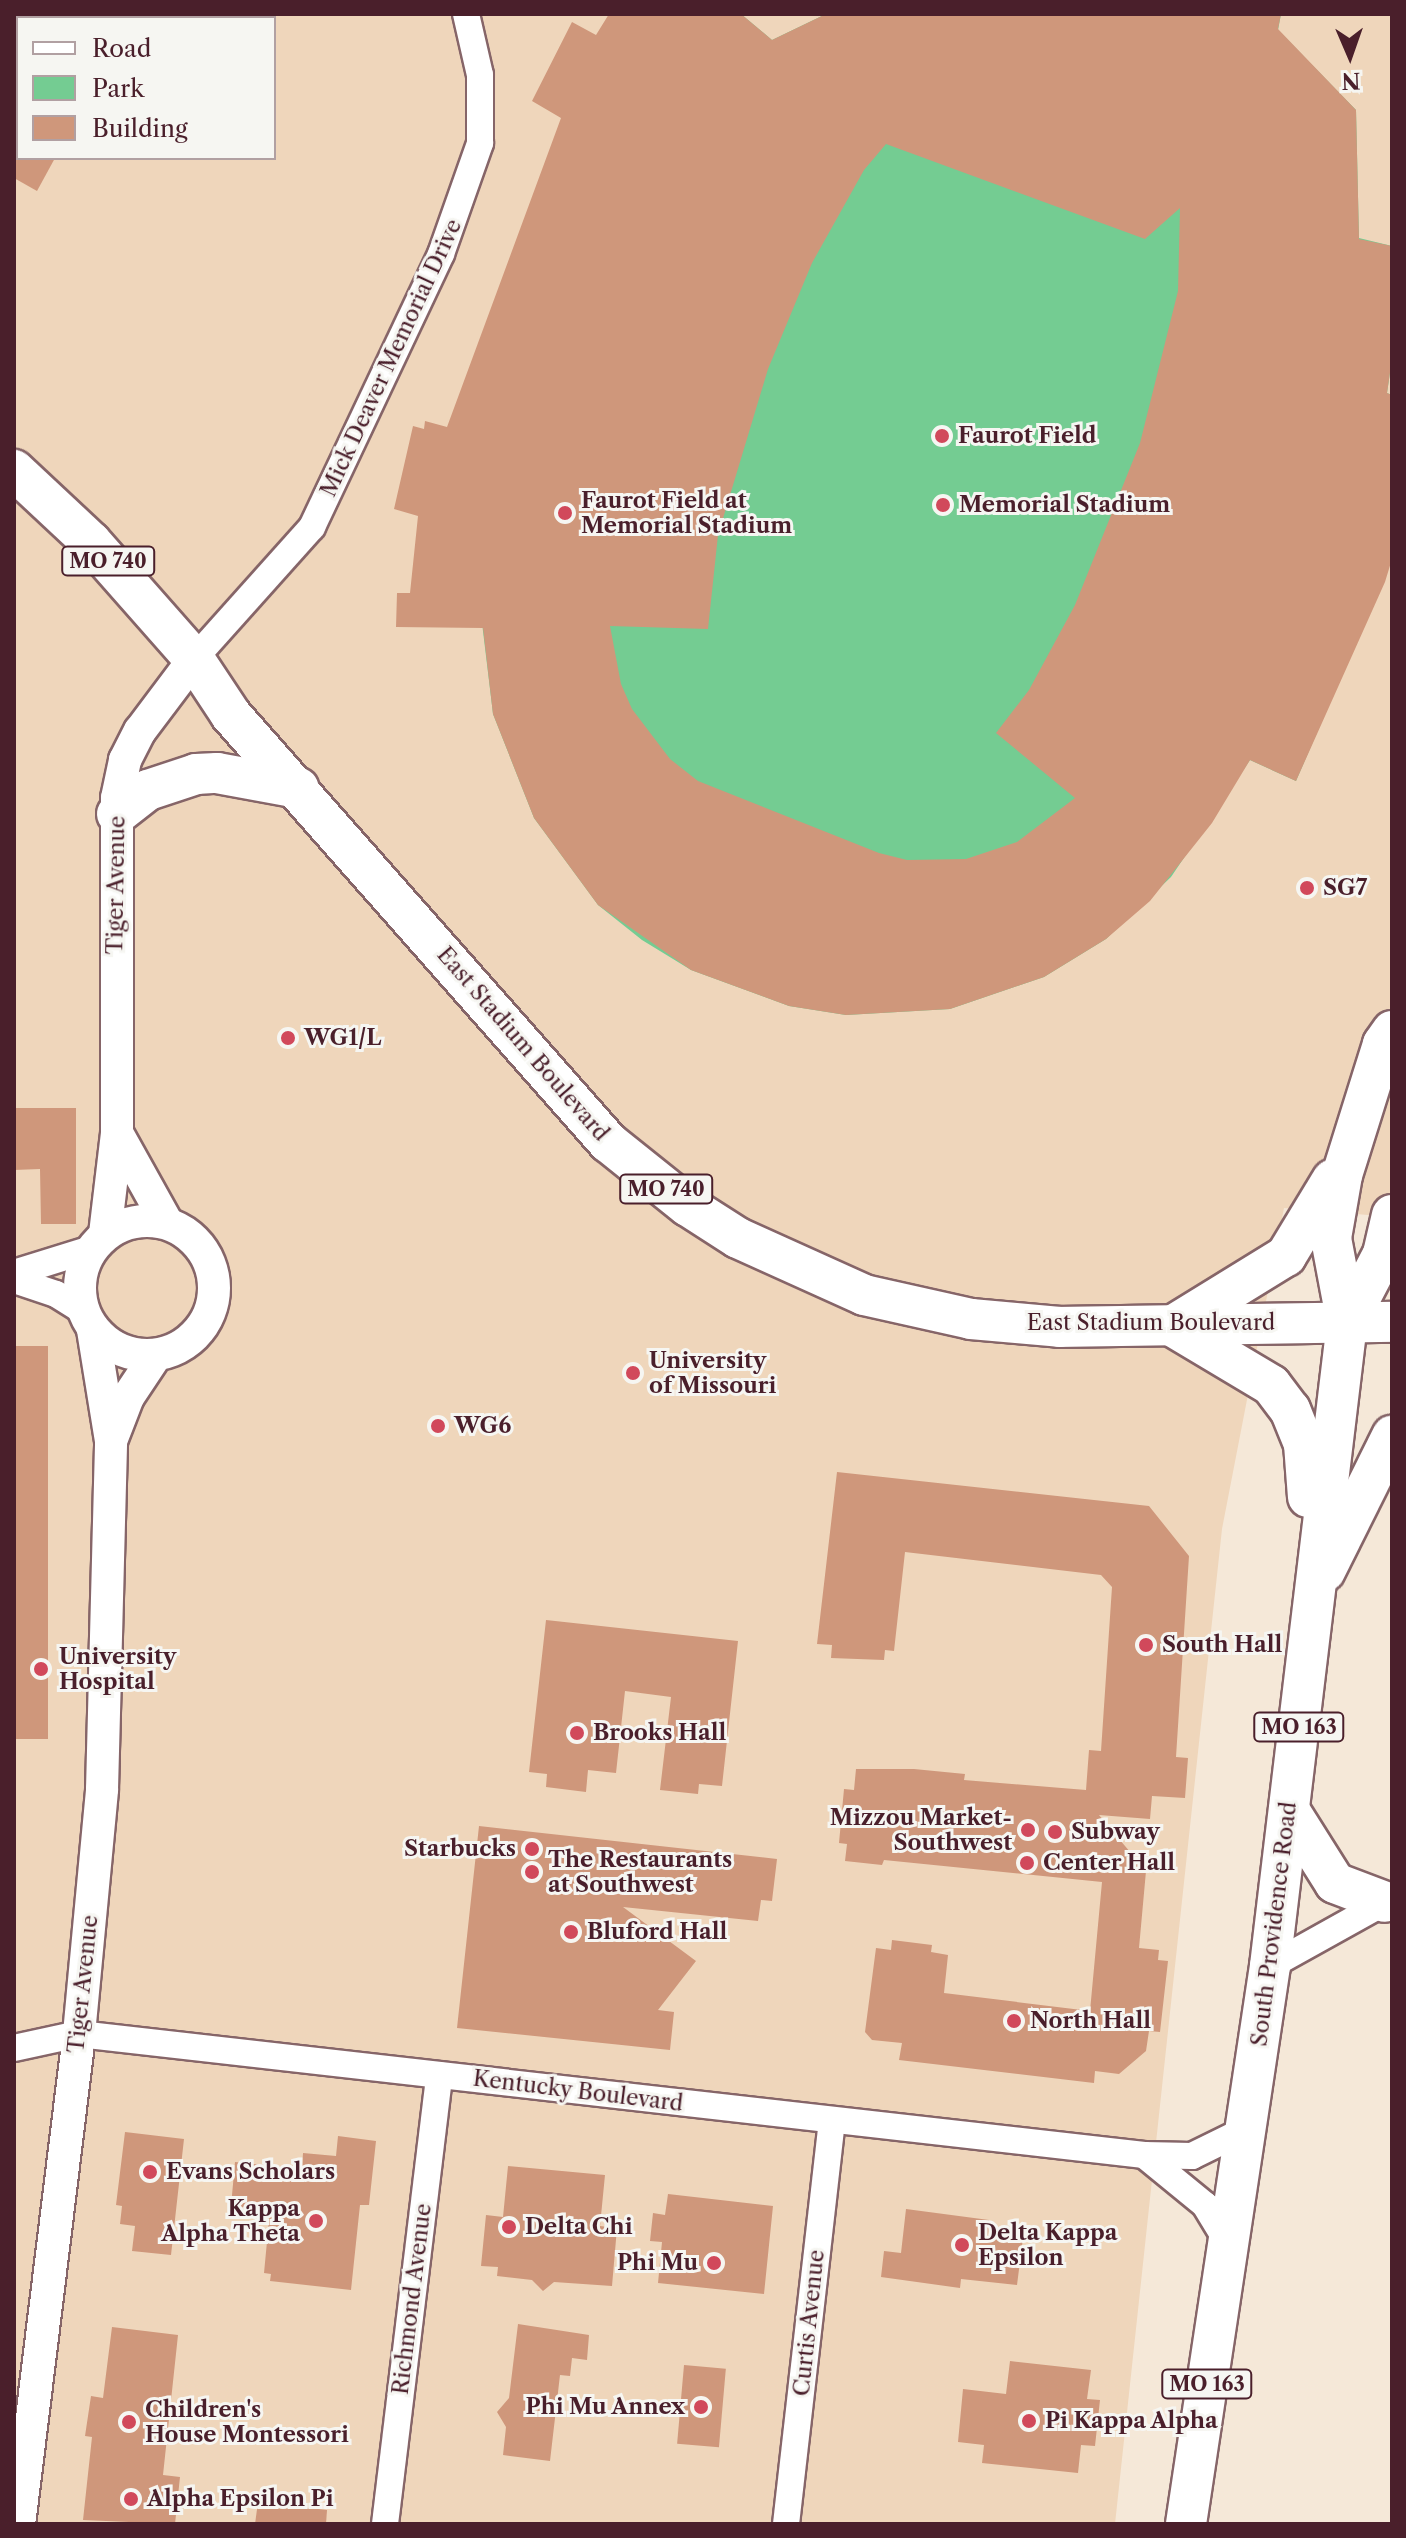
<!DOCTYPE html>
<html>
<head>
<meta charset="utf-8">
<style>
	body { margin:0 }
	#map { position:relative; width:1406px; height:2538px; overflow:hidden; background:#f5e8d8; font-family:"Libre Caslon Text",serif }
	div>[style] { position:absolute }
	[style*='--x'] { left:calc(var(--x)*1px); top:calc(var(--y)*1px); width:calc(var(--w)*1px); rotate:calc(var(--a)*1deg) }
	.built>* { inset:0; background:#efd6bb }
	.green>* { inset:0; background:#74cc92 }
	.building>* { inset:0; background:#cf977b; transform-origin:0 0 }
	.roads { filter:drop-shadow(2px 0 #866568) drop-shadow(-2px 0 #866568) drop-shadow(0 2px #866568) drop-shadow(0 -2px #866568) }
	.minor>* { height:26px; margin:-13px; padding:0 13px; transform-origin:13px; border-radius:13px; background:#fff }
	.tertiary>* { height:32px; margin:-16px; padding:0 16px; transform-origin:16px; border-radius:16px; background:#fff }
	.tertiary>.ring { margin:-16px; padding:0; box-sizing:content-box; background:none; border:32px solid #fff; border-radius:50% }
	.primary>* { height:40px; margin:-20px; padding:0 20px; transform-origin:20px; border-radius:20px; background:#fff }
	.dots>* { width:22px; height:22px; translate:-50% -50%; box-sizing:border-box; border:4px solid #f6f6f2; border-radius:50% }
	span { translate:-50% -50%; white-space:nowrap; text-align:center; line-height:1.15; -webkit-text-stroke:6px #f6f6f2; paint-order:stroke }
	.shield-label span { padding:2px 6px; background:#f6f6f2; border:2px solid; border-radius:6px; -webkit-text-stroke-width:0 }
	.shield-label { font-size:20px; color:#4a1f2b; font-weight:700 }
	.street-label { font-size:22px; color:#4a1f2b }
	.poi-label { font-size:22px; color:#4a1f2b; font-weight:700 }
	.left { translate:0 -50%; text-align:left }
	.right { translate:-100% -50%; text-align:right }
	.frame { position:absolute; inset:0; border:16px solid #4a1f2b; pointer-events:none }
	.legend { position:absolute; left:16px; top:16px; width:260px; height:144px; box-sizing:border-box; background:#f6f6f2; border:2px solid #b1a0a2; margin:0; padding:10px 14px; list-style:none; font-size:24px; color:#4a1f2b }
	.legend li { display:flex; align-items:center; gap:16px; height:40px }
	.legend b { width:40px; border:2px solid #b1a0a2 }
	.north { position:absolute; left:1310px; top:16px; width:80px; height:80px; -webkit-text-stroke:6px #f6f6f2; paint-order:stroke; rotate:178deg; font-size:22px; font-weight:700; line-height:32px; text-align:center; color:#4a1f2b }
	.north::after { content:''; display:block; margin:auto; width:28px; height:36px; background:#4a1f2b; clip-path:polygon(50% 0,100% 100%,50% 72%,0 100%) }
</style>
</head>
<body>
<div id="map">
	<div class="built">
		<i style="clip-path:polygon(evenodd,14px 14px,1392px 14px,1392px 1217px,1284px 1208px,1222px 1529px,1115px 2524px,14px 2524px,14px 14px,18px 18px,274px 18px,274px 158px,18px 158px,18px 18px)"></i>
	</div>
	<div class="green">
		<i style="clip-path:polygon(741px 14px,772px 40px,826px 14px,1281px 14px,1278px 30px,1356px 110px,1359px 238px,1392px 246px,1392px 359px,1387px 393px,1392px 395px,1392px 559px,1296px 781px,1250px 760px,1171px 877px,1106px 939px,1044px 977px,950px 1009px,846px 1015px,789px 1006px,691px 970px,642px 940px,598px 905px,534px 818px,493px 714px,482px 623px)"></i>
	</div>
	<div class="building">
		<i style="clip-path:polygon(evenodd,609px 14px,741px 14px,772px 40px,826px 14px,1281px 14px,1278px 29px,1356px 110px,1359px 239px,1392px 246px,1392px 359px,1387px 393px,1392px 395px,1392px 559px,1385px 582px,1296px 781px,1250px 760px,1212px 823px,1150px 901px,1106px 939px,1044px 977px,950px 1009px,846px 1015px,789px 1006px,691px 970px,598px 905px,534px 818px,493px 714px,483px 628px,396px 627px,397px 593px,410px 593px,418px 516px,394px 509px,413px 426px,424px 429px,425px 421px,447px 427px,561px 118px,532px 101px,572px 22px,596px 35px,609px 14px,886px 144px,1145px 239px,1180px 208px,1178px 291px,1140px 443px,1075px 605px,1029px 690px,996px 733px,1075px 798px,1017px 842px,966px 859px,907px 860px,879px 853px,698px 781px,670px 759px,632px 709px,621px 684px,610px 626px,708px 629px,718px 535px,768px 369px,812px 263px,864px 170px,886px 144px)"></i>
		<i style="clip-path:polygon(14px 158px,55px 158px,37px 191px,14px 178px)"></i>
		<i style="clip-path:polygon(14px 1108px,76px 1108px,76px 1224px,41px 1224px,40px 1169px,14px 1170px)"></i>
		<i style="left:14px;top:1346px;width:34px;height:393px"></i>
		<i style="clip-path:polygon(837px 1472px,1149px 1506px,1189px 1556px,1176px 1757px,1188px 1758px,1185px 1798px,1152px 1796px,1150px 1819px,1099px 1815px,1146px 1871px,1139px 1948px,1159px 1950px,1158px 1960px,1168px 1961px,1160px 2032px,1149px 2031px,1146px 2051px,1119px 2074px,1095px 2071px,1094px 2083px,899px 2060px,902px 2043px,872px 2040px,865px 2032px,876px 1948px,891px 1950px,892px 1940px,932px 1945px,931px 1952px,948px 1955px,944px 1993px,1090px 2011px,1102px 1882px,884px 1860px,882px 1865px,845px 1861px,847px 1844px,839px 1843px,844px 1789px,854px 1790px,856px 1769px,914px 1769px,965px 1774px,964px 1780px,1086px 1790px,1089px 1750px,1101px 1751px,1112px 1587px,1101px 1575px,905px 1552px,894px 1651px,885px 1650px,884px 1660px,831px 1658px,832px 1645px,817px 1644px)"></i>
		<i style="clip-path:polygon(546px 1620px,738px 1641px,722px 1786px,699px 1784px,698px 1794px,660px 1790px,671px 1697px,625px 1691px,616px 1773px,588px 1770px,586px 1792px,546px 1787px,547px 1774px,529px 1772px)"></i>
		<i style="clip-path:polygon(479px 1826px,777px 1859px,772px 1901px,761px 1900px,758px 1921px,623px 1907px,696px 1961px,658px 2010px,674px 2012px,670px 2050px,457px 2028px)"></i>
		<i style="clip-path:polygon(125px 2132px,184px 2139px,171px 2255px,132px 2251px,135px 2226px,120px 2224px,122px 2206px,116px 2205px)"></i>
		<i style="clip-path:polygon(338px 2136px,376px 2141px,369px 2205px,360px 2205px,351px 2290px,270px 2281px,271px 2274px,264px 2273px,270px 2210px,231px 2206px,235px 2162px,302px 2169px,303px 2153px,336px 2156px)"></i>
		<i style="clip-path:polygon(508px 2166px,605px 2175px,600px 2226px,617px 2228px,612px 2286px,554px 2282px,543px 2291px,532px 2280px,497px 2276px,498px 2267px,481px 2266px,486px 2215px,503px 2217px)"></i>
		<i style="clip-path:polygon(668px 2194px,773px 2206px,764px 2294px,658px 2283px,662px 2242px,650px 2241px,653px 2213px,665px 2215px)"></i>
		<i style="clip-path:polygon(906px 2209px,989px 2220px,988px 2235px,1023px 2238px,1017px 2285px,961px 2279px,960px 2288px,881px 2277px,884px 2251px,901px 2253px)"></i>
		<i style="clip-path:polygon(518px 2324px,589px 2335px,587px 2360px,572px 2358px,570px 2376px,560px 2375px,550px 2461px,503px 2455px,506px 2427px,497px 2412px,509px 2398px)"></i>
		<i style="clip-path:polygon(112px 2327px,178px 2335px,163px 2475px,180px 2477px,175px 2524px,83px 2520px,92px 2437px,85px 2436px,91px 2396px,103px 2398px)"></i>
		<i style="clip-path:polygon(1010px 2361px,1091px 2370px,1087px 2399px,1100px 2400px,1095px 2446px,1081px 2445px,1078px 2473px,982px 2463px,984px 2445px,958px 2442px,963px 2389px,1006px 2394px)"></i>
		<i style="left:684px;top:2365px;width:42px;height:79px;rotate:5deg"></i>
		<i style="clip-path:polygon(258px 2502px,327px 2510px,326px 2524px,255px 2524px)"></i>
	</div>
	<div class="roads">
		<div class="minor">
			<i style="--x:194;--y:659;--w:177;--a:-48.2"></i>
			<i style="--x:312;--y:527;--w:302;--a:-64.7"></i>
			<i style="--x:441;--y:254;--w:118;--a:-70.6"></i>
			<i style="--x:480;--y:143;--w:68;--a:-90"></i>
			<i style="--x:480;--y:75;--w:63;--a:-102.9"></i>
			<i style="--x:14;--y:1273;--w:81;--a:-17.3"></i>
			<i style="--x:14;--y:1280;--w:44;--a:18.4"></i>
			<i style="--x:56;--y:1294;--w:32;--a:32"></i>
			<i style="--x:1270;--y:1966;--w:140;--a:-29.1"></i>
			<i style="--x:14;--y:2048;--w:66;--a:-12.2"></i>
			<i style="--x:79;--y:2034;--w:1072;--a:6.48"></i>
			<i style="--x:1144;--y:2155;--w:48;--a:1.2"></i>
			<i style="--x:1192;--y:2156;--w:59;--a:-26.1"></i>
			<i style="--x:1144;--y:2155;--w:79;--a:39.3"></i>
			<i style="--x:1205;--y:2205;--w:44;--a:58.8"></i>
			<i style="--x:385;--y:2524;--w:452;--a:-83.1"></i>
			<i style="--x:786;--y:2524;--w:406;--a:-83.5"></i>
		</div>
		<div class="tertiary">
			<i style="--x:117;--y:1133;--w:103;--a:60.9"></i>
			<i class="ring" style="left:80px;top:1221px;width:102px;height:102px"></i>
			<i style="--x:105;--y:1234;--w:102;--a:-83.2"></i>
			<i style="--x:117;--y:1133;--w:335;--a:-90"></i>
			<i style="--x:117;--y:798;--w:39;--a:-78"></i>
			<i style="--x:125;--y:760;--w:33;--a:-63"></i>
			<i style="--x:140;--y:731;--w:90;--a:-53.1"></i>
			<i style="--x:111;--y:1441;--w:47;--a:-68.9"></i>
			<i style="--x:128;--y:1397;--w:50;--a:-56.3"></i>
			<i style="--x:19;--y:2524;--w:494;--a:-83"></i>
			<i style="--x:79;--y:2034;--w:246;--a:-84.6"></i>
			<i style="--x:102;--y:1789;--w:348;--a:-88.5"></i>
			<i style="--x:111;--y:1441;--w:112;--a:-99.2"></i>
		</div>
		<div class="primary">
			<i style="--x:14;--y:470;--w:105;--a:43.1"></i>
			<i style="--x:91;--y:542;--w:156;--a:48.6"></i>
			<i style="--x:194;--y:659;--w:67;--a:56.5"></i>
			<i style="--x:231;--y:715;--w:570;--a:48.56"></i>
			<i style="--x:608;--y:1142;--w:102;--a:38.7"></i>
			<i style="--x:688;--y:1206;--w:59;--a:32.6"></i>
			<i style="--x:738;--y:1238;--w:138;--a:24.3"></i>
			<i style="--x:864;--y:1295;--w:110;--a:12.6"></i>
			<i style="--x:971;--y:1319;--w:89;--a:5.1"></i>
			<i style="--x:1060;--y:1327;--w:332;--a:-0.9"></i>
			<i style="--x:117;--y:814;--w:39;--a:-38"></i>
			<i style="--x:148;--y:790;--w:51;--a:-18.4"></i>
			<i style="--x:196;--y:774;--w:21;--a:-3"></i>
			<i style="--x:217;--y:773;--w:83;--a:10.4"></i>
			<i style="--x:1347;--y:1323;--w:78;--a:-62.4"></i>
			<i style="--x:1383;--y:1254;--w:40;--a:-77"></i>
			<i style="--x:1308;--y:1497;--w:53;--a:-94.3"></i>
			<i style="--x:1304;--y:1444;--w:37;--a:-112"></i>
			<i style="--x:1290;--y:1410;--w:31;--a:-127"></i>
			<i style="--x:1271;--y:1385;--w:115;--a:-149.2"></i>
			<i style="--x:1172;--y:1326;--w:134;--a:-31.6"></i>
			<i style="--x:1286;--y:1256;--w:89;--a:-58.8"></i>
			<i style="--x:1325;--y:1571;--w:151;--a:-63.6"></i>
			<i style="--x:1289;--y:1810;--w:86;--a:57.8"></i>
			<i style="--x:1335;--y:1883;--w:53;--a:20.8"></i>
			<i style="--x:1186;--y:2524;--w:564;--a:-81.44"></i>
			<i style="--x:1270;--y:1966;--w:648;--a:-83.17"></i>
			<i style="--x:1347;--y:1323;--w:86;--a:-100.7"></i>
			<i style="--x:1331;--y:1238;--w:64;--a:-80.1"></i>
			<i style="--x:1342;--y:1175;--w:137;--a:-72.6"></i>
			<i style="--x:1383;--y:1044;--w:16;--a:-55"></i>
		</div>
	</div>
	<div class="dots">
		<i style="left:942px;top:436px;background:#d1495b"></i>
		<i style="left:943px;top:505px;background:#d1495b"></i>
		<i style="left:565px;top:513px;background:#d1495b"></i>
		<i style="left:1307px;top:888px;background:#d1495b"></i>
		<i style="left:288px;top:1038px;background:#d1495b"></i>
		<i style="left:633px;top:1373px;background:#d1495b"></i>
		<i style="left:438px;top:1426px;background:#d1495b"></i>
		<i style="left:1146px;top:1645px;background:#d1495b"></i>
		<i style="left:41px;top:1669px;background:#d1495b"></i>
		<i style="left:577px;top:1733px;background:#d1495b"></i>
		<i style="left:1028px;top:1830px;background:#d1495b"></i>
		<i style="left:1055px;top:1832px;background:#d1495b"></i>
		<i style="left:532px;top:1849px;background:#d1495b"></i>
		<i style="left:1027px;top:1863px;background:#d1495b"></i>
		<i style="left:532px;top:1872px;background:#d1495b"></i>
		<i style="left:571px;top:1932px;background:#d1495b"></i>
		<i style="left:1014px;top:2021px;background:#d1495b"></i>
		<i style="left:150px;top:2172px;background:#d1495b"></i>
		<i style="left:316px;top:2221px;background:#d1495b"></i>
		<i style="left:509px;top:2227px;background:#d1495b"></i>
		<i style="left:962px;top:2245px;background:#d1495b"></i>
		<i style="left:714px;top:2263px;background:#d1495b"></i>
		<i style="left:701px;top:2407px;background:#d1495b"></i>
		<i style="left:1029px;top:2421px;background:#d1495b"></i>
		<i style="left:129px;top:2422px;background:#d1495b"></i>
		<i style="left:131px;top:2499px;background:#d1495b"></i>
	</div>
	<div class="shield-label">
		<span style="left:108px;top:561px">MO 740</span>
		<span style="left:666px;top:1189px">MO 740</span>
		<span style="left:1299px;top:1727px">MO 163</span>
		<span style="left:1207px;top:2384px">MO 163</span>
	</div>
	<div class="street-label">
		<span style="left:391px;top:358px;rotate:-65deg">Mick Deaver Memorial Drive</span>
		<span style="left:116px;top:885px;rotate:-89deg">Tiger Avenue</span>
		<span style="left:523px;top:1044px;rotate:49deg">East Stadium Boulevard</span>
		<span style="left:1151px;top:1323px">East Stadium Boulevard</span>
		<span style="left:1274px;top:1924px;rotate:-83deg">South Providence Road</span>
		<span style="left:83px;top:1984px;rotate:-84deg">Tiger Avenue</span>
		<span style="left:578px;top:2091px;rotate:7deg">Kentucky Boulevard</span>
		<span style="left:412px;top:2299px;rotate:-83deg">Richmond Avenue</span>
		<span style="left:809px;top:2323px;rotate:-84deg">Curtis Avenue</span>
	</div>
	<div class="poi-label">
		<span class="left" style="left:958px;top:436px">Faurot Field</span>
		<span class="left" style="left:581px;top:513px">Faurot Field at<br>Memorial Stadium</span>
		<span class="left" style="left:959px;top:505px">Memorial Stadium</span>
		<span class="left" style="left:1323px;top:888px">SG7</span>
		<span class="left" style="left:304px;top:1038px">WG1/L</span>
		<span class="left" style="left:649px;top:1373px">University<br>of Missouri</span>
		<span class="left" style="left:454px;top:1426px">WG6</span>
		<span class="left" style="left:1162px;top:1645px">South Hall</span>
		<span class="left" style="left:59px;top:1669px">University<br>Hospital</span>
		<span class="left" style="left:593px;top:1733px">Brooks Hall</span>
		<span class="right" style="left:1012px;top:1830px">Mizzou Market-<br>Southwest</span>
		<span class="left" style="left:1071px;top:1832px">Subway</span>
		<span class="right" style="left:516px;top:1849px">Starbucks</span>
		<span class="left" style="left:548px;top:1872px">The Restaurants<br>at Southwest</span>
		<span class="left" style="left:1043px;top:1863px">Center Hall</span>
		<span class="left" style="left:587px;top:1932px">Bluford Hall</span>
		<span class="left" style="left:1030px;top:2021px">North Hall</span>
		<span class="left" style="left:166px;top:2172px">Evans Scholars</span>
		<span class="right" style="left:300px;top:2221px">Kappa<br>Alpha Theta</span>
		<span class="left" style="left:525px;top:2227px">Delta Chi</span>
		<span class="left" style="left:978px;top:2245px">Delta Kappa<br>Epsilon</span>
		<span class="right" style="left:698px;top:2263px">Phi Mu</span>
		<span class="right" style="left:685px;top:2407px">Phi Mu Annex</span>
		<span class="left" style="left:145px;top:2422px">Children's<br>House Montessori</span>
		<span class="left" style="left:1045px;top:2421px">Pi Kappa Alpha</span>
		<span class="left" style="left:147px;top:2499px">Alpha Epsilon Pi</span>
	</div>
	<div class="frame"></div>
	<ul class="legend">
	<li><b style="height:10px;background:#fff"></b>Road</li>
	<li><b style="height:22px;background:#74cc92"></b>Park</li>
	<li><b style="height:22px;background:#cf977b"></b>Building</li>
	</ul>
	<div class="north">N</div>
</div>
</body>
</html>
